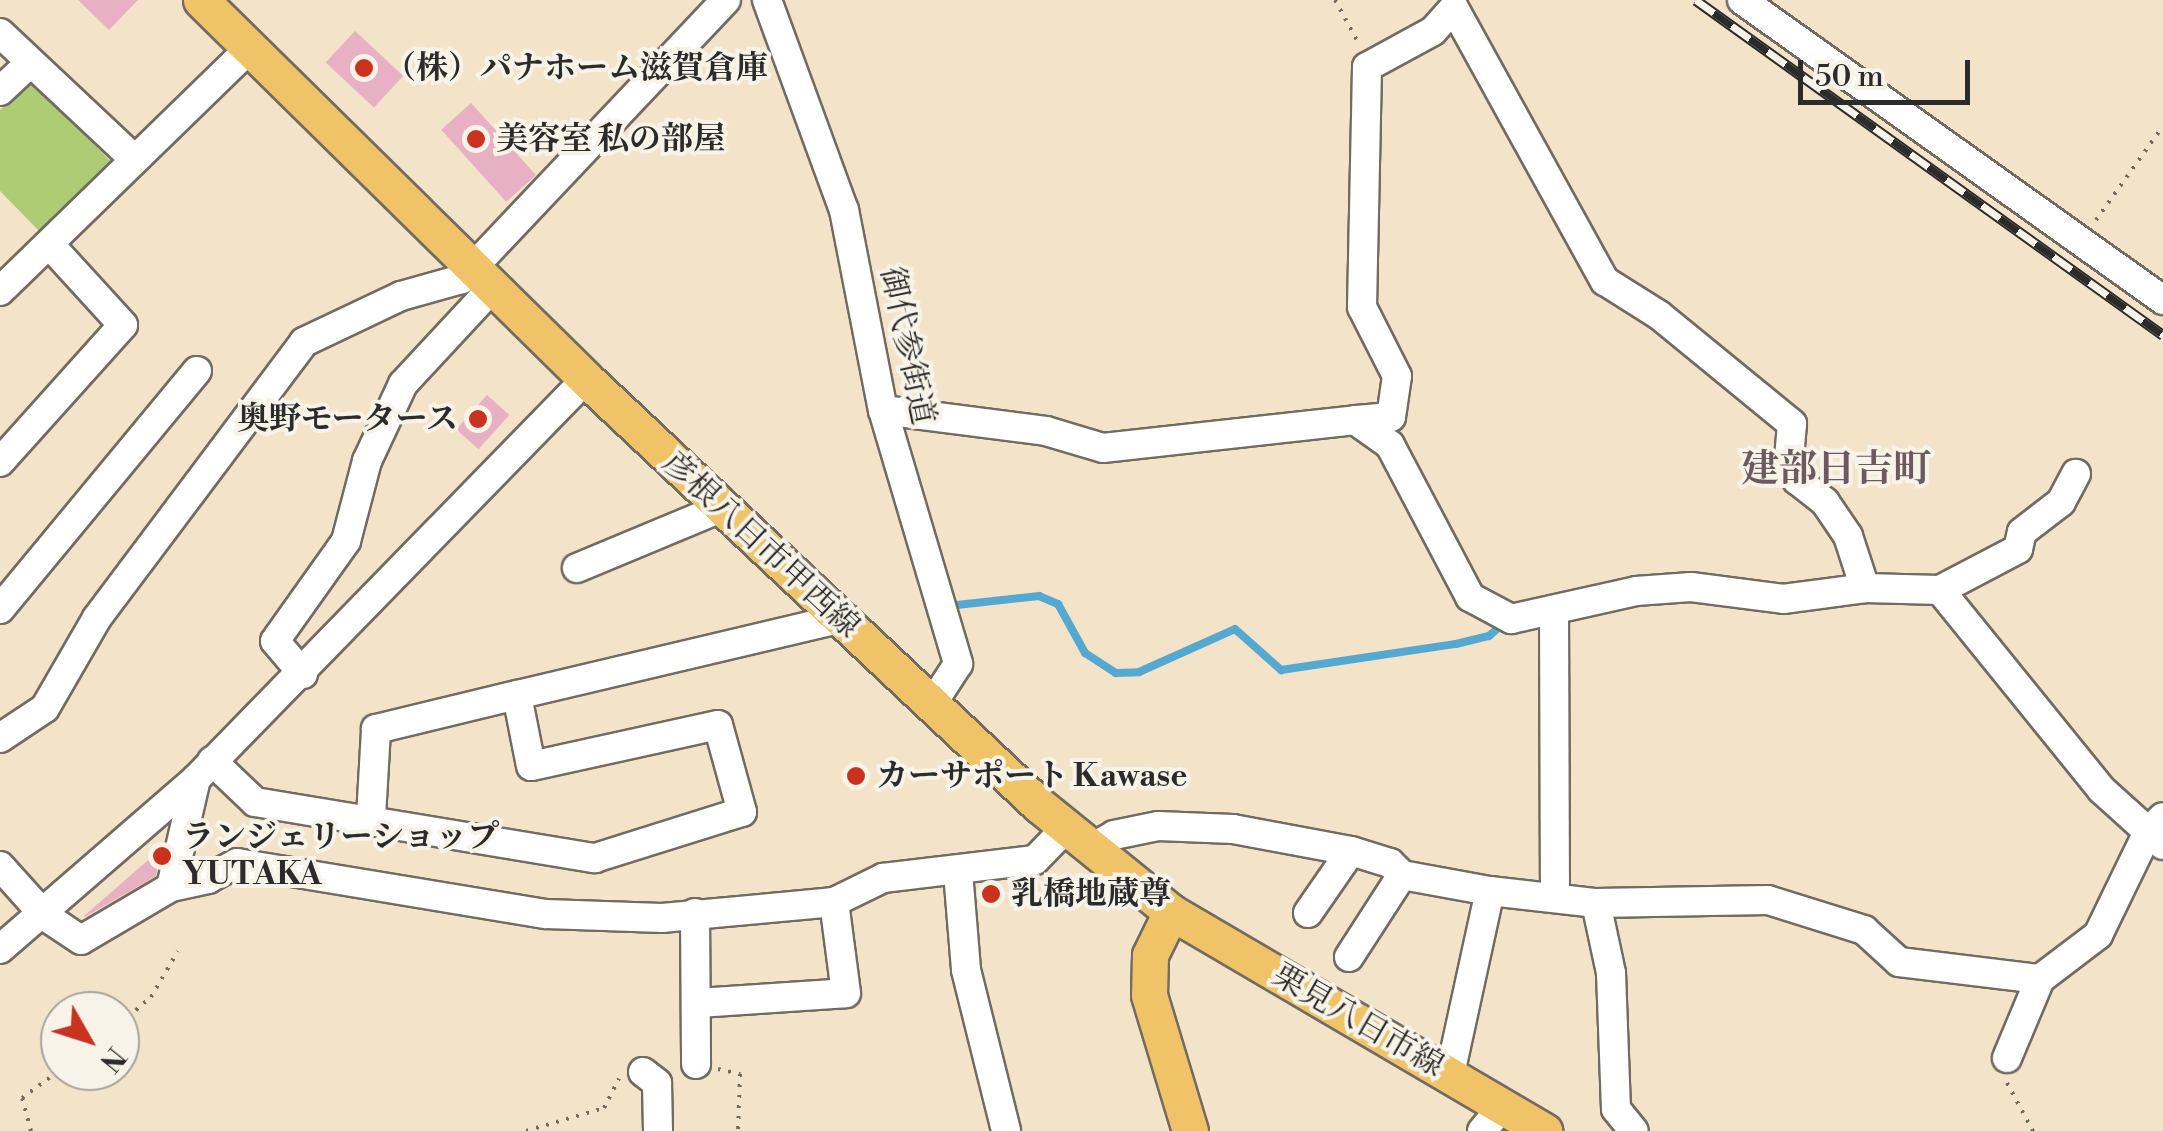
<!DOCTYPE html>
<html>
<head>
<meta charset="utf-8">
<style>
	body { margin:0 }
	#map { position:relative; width:2163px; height:1131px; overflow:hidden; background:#f3e3c9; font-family:"Libre Bodoni","Noto Serif JP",serif }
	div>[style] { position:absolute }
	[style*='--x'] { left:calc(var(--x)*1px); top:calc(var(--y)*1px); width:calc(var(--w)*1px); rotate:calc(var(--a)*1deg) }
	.green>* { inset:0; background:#aecc73 }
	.stream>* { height:8px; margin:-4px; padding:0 4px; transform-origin:4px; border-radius:4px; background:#55a9d1 }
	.building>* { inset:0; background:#e7b0c3; transform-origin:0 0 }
	.path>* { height:4px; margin-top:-2px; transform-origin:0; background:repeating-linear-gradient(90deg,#716b62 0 2.5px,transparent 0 10.5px) }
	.roads { filter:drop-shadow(2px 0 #716b62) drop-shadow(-2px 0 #716b62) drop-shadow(0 2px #716b62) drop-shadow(0 -2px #716b62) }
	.minor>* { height:28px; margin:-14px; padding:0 14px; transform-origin:14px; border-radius:14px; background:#fff }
	.major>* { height:35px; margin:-17.5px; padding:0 17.5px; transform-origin:17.5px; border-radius:17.5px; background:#f0c369 }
	.rail>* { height:11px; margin-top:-5.5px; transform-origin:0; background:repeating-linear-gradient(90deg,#f7f3e8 0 22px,#2b2b2b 0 44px); box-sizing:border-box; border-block:2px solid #2b2b2b }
	.dots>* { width:28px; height:28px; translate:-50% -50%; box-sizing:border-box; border:5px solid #f7f3e8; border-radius:50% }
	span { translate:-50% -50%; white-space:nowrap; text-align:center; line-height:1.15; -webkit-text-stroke:8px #f7f3e8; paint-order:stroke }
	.poi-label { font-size:32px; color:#2b2b2b; font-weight:700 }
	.left { translate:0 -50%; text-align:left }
	.right { translate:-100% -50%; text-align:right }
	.street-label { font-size:32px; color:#2b2b2b }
	.quarter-label { font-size:38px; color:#6d5a60; font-weight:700 }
	.north { position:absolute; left:40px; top:991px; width:100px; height:100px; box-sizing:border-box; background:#f7f3e8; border:2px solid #a5a39c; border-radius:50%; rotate:129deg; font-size:28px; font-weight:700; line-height:40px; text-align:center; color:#2b2b2b }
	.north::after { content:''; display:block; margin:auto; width:35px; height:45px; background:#c8321e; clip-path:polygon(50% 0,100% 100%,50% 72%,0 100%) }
	.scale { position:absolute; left:1798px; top:60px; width:172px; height:45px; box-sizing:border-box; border:5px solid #2b2b2b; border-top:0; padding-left:12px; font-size:30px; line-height:35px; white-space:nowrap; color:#2b2b2b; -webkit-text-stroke:8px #f7f3e8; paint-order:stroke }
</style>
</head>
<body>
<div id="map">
	<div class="green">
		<i style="clip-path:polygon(32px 81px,117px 168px,44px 236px,0 191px,0 110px)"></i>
	</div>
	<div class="stream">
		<i style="--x:948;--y:606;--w:92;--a:-6.3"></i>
		<i style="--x:1039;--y:596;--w:21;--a:23"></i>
		<i style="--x:1058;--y:604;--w:56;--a:61.1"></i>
		<i style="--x:1085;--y:653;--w:37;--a:33"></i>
		<i style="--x:1116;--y:673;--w:23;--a:-2"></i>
		<i style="--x:1139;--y:672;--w:105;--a:-24.1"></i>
		<i style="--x:1235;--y:629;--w:62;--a:41.7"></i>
		<i style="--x:1281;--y:670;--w:177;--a:-8.5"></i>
		<i style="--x:1456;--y:644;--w:34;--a:-14"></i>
		<i style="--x:1489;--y:636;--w:20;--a:-41"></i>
	</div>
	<div class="building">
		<i style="clip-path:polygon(78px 0,138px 0,109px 30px)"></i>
		<i style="left:355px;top:31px;width:66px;height:43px;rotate:43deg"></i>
		<i style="left:471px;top:103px;width:97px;height:40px;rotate:48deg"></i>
		<i style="left:487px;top:395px;width:30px;height:46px;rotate:42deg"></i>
		<i style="clip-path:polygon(162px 848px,156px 876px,85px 917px,84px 916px)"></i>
	</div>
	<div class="path">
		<i style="--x:1335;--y:0;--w:50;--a:61.4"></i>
		<i style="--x:2096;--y:220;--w:115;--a:-54.5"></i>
		<i style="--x:120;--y:1024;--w:41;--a:-41.1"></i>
		<i style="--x:151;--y:997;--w:53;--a:-59.6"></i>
		<i style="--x:718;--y:1069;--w:23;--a:13"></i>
		<i style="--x:740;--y:1074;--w:57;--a:92"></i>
		<i style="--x:2007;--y:1083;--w:55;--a:61.6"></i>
		<i style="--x:31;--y:1131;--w:34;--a:-105"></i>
		<i style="--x:22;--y:1098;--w:47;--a:-36.4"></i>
		<i style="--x:526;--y:1131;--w:81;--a:-16.4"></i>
		<i style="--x:604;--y:1108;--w:33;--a:-63"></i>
	</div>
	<div class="roads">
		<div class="minor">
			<i style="--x:767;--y:0;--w:224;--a:69.9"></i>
			<i style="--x:844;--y:210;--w:204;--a:79"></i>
			<i style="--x:883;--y:410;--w:265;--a:73.5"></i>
			<i style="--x:958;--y:664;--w:48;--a:123"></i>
			<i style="--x:1742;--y:0;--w:517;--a:35.47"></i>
			<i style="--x:0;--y:33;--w:184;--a:43.2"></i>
			<i style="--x:0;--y:91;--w:41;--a:-43"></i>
			<i style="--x:0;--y:291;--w:350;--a:-44.2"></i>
			<i style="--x:883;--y:410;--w:164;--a:7.3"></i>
			<i style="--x:1046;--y:431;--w:59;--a:16.6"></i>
			<i style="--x:1103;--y:448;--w:254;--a:-6.3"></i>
			<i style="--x:1355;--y:420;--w:43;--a:35.5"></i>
			<i style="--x:1390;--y:445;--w:172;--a:62.2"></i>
			<i style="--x:1470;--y:597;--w:47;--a:28.2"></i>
			<i style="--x:1511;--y:619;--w:128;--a:-12.6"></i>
			<i style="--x:1636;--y:591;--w:55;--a:-4.2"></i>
			<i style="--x:1691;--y:587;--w:93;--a:7.4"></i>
			<i style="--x:1783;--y:599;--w:83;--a:-7.6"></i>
			<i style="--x:1865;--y:588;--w:75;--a:1.5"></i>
			<i style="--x:1940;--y:590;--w:257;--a:51"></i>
			<i style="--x:2102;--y:790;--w:82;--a:42"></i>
			<i style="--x:1356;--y:420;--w:35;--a:-5"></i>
			<i style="--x:1391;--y:417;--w:41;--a:-81.7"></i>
			<i style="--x:1397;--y:376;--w:77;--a:-116.9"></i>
			<i style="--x:1362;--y:307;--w:240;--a:-88.8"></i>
			<i style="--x:1367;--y:67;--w:75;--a:-28.6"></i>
			<i style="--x:1433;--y:31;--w:31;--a:-48"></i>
			<i style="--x:1454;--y:8;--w:312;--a:61.1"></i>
			<i style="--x:1605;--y:281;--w:64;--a:32.2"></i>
			<i style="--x:1659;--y:315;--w:172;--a:39.3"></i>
			<i style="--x:1792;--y:424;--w:36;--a:95"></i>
			<i style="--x:1789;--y:460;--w:22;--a:68"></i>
			<i style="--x:1797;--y:480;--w:36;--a:38"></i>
			<i style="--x:1825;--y:502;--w:41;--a:55.9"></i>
			<i style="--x:1848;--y:536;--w:55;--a:71.9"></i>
			<i style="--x:0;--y:462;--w:184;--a:-48.1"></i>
			<i style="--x:123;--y:325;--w:108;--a:-132.4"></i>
			<i style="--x:577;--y:568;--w:156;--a:-22.6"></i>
			<i style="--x:1940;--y:590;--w:88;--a:-27.7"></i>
			<i style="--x:2018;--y:549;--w:17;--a:-77"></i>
			<i style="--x:2022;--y:532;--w:49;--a:-37.6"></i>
			<i style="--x:2061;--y:502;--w:32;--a:-62"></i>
			<i style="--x:0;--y:609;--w:309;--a:-50.4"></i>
			<i style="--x:1554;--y:612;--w:286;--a:89.8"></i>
			<i style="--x:303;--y:674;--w:43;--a:-130.3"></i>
			<i style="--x:275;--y:641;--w:123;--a:-54.6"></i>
			<i style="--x:346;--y:541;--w:83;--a:-75.3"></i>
			<i style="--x:367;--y:461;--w:85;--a:-64.9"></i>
			<i style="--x:403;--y:384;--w:132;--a:-47.1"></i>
			<i style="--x:0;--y:738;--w:54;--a:-33.7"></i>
			<i style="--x:45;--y:708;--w:104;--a:-60"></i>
			<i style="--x:97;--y:618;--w:345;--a:-53.1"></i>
			<i style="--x:304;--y:342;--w:107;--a:-25.4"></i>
			<i style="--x:401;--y:296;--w:63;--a:-15.6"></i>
			<i style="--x:462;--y:279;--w:384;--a:-46.6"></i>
			<i style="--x:212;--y:761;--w:59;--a:43.6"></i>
			<i style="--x:255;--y:802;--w:345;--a:9.4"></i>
			<i style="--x:595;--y:858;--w:154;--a:-17.4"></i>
			<i style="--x:742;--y:812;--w:90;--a:-105.4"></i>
			<i style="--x:718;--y:725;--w:191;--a:167.6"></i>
			<i style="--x:531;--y:766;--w:72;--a:-101.2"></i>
			<i style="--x:517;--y:695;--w:330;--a:-13.3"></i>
			<i style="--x:371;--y:817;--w:88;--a:-86.7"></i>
			<i style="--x:376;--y:729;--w:145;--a:-13.6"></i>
			<i style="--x:1091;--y:848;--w:26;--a:-29"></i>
			<i style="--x:1114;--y:835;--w:45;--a:-11.6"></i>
			<i style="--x:1158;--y:826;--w:75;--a:2.3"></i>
			<i style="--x:1233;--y:829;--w:120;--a:10.6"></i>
			<i style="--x:1351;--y:851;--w:41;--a:17.1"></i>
			<i style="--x:1390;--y:863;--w:17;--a:45"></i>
			<i style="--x:1402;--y:875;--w:89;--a:10.3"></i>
			<i style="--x:1490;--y:891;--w:107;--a:6.5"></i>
			<i style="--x:1596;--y:903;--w:172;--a:-1"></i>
			<i style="--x:1768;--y:900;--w:101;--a:17.4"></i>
			<i style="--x:1864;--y:930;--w:47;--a:42.4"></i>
			<i style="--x:1899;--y:962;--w:142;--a:6.9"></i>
			<i style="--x:2040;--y:979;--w:73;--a:-37.2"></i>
			<i style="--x:2098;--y:935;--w:114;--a:-64.1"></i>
			<i style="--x:2148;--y:832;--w:21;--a:-45"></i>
			<i style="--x:0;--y:866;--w:67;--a:48"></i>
			<i style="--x:45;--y:916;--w:43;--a:33.7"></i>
			<i style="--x:81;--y:940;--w:104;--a:-30.5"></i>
			<i style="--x:171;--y:887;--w:111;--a:-77"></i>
			<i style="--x:958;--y:872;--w:98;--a:85.3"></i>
			<i style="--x:966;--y:970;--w:166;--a:76"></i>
			<i style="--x:171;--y:887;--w:38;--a:-12"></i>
			<i style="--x:208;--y:879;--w:33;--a:-29"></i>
			<i style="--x:237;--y:863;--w:313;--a:9.4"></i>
			<i style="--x:546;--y:914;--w:116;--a:2"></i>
			<i style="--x:662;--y:918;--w:173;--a:-5.3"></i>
			<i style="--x:834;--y:902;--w:55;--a:-26.1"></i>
			<i style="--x:883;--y:878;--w:153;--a:-6.8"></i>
			<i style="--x:1035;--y:860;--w:46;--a:-45.9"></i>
			<i style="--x:1596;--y:903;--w:72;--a:77.9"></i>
			<i style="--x:1611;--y:973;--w:136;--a:87.9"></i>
			<i style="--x:1616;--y:1109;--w:28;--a:51"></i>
			<i style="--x:695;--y:913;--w:151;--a:89.6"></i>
			<i style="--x:1308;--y:913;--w:75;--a:-55.3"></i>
			<i style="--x:0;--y:949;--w:259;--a:-40.9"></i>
			<i style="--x:196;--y:779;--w:559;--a:-45.73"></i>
			<i style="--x:1349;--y:957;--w:98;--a:-57.1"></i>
			<i style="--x:697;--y:1003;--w:149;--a:-3.8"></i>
			<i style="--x:846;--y:993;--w:92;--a:-97.5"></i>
			<i style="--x:2007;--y:1058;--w:86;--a:-67.3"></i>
			<i style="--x:643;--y:1072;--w:18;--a:38"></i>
			<i style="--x:657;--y:1083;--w:48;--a:88.8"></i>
			<i style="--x:1450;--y:1074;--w:187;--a:-77.7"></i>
			<i style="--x:1482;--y:1131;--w:33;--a:-50"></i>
		</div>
		<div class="major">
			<i style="--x:201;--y:0;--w:540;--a:44.55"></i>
			<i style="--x:586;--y:379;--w:622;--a:43.24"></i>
			<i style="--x:1039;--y:805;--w:170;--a:39"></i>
			<i style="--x:1171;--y:912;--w:433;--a:30.4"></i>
			<i style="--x:1171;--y:912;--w:48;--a:116"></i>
			<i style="--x:1150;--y:955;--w:40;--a:91.4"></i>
			<i style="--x:1149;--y:995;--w:142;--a:73.2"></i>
		</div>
	</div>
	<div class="rail">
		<i style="--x:1696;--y:0;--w:575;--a:35.65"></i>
	</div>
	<div class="dots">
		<i style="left:364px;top:68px;background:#c8321e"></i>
		<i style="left:476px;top:139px;background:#c8321e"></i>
		<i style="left:478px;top:419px;background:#c8321e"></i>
		<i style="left:856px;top:776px;background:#c8321e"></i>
		<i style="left:162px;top:856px;background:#c8321e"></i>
		<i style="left:991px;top:894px;background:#c8321e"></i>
	</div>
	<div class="poi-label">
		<span class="left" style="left:384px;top:68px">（株）パナホーム滋賀倉庫</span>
		<span class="left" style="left:496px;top:139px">美容室 私の部屋</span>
		<span class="right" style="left:458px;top:419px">奥野モータース</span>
		<span class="left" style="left:876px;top:776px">カーサポート Kawase</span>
		<span class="left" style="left:182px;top:856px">ランジェリーショップ<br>YUTAKA</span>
		<span class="left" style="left:1011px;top:894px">乳橋地蔵尊</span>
	</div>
	<div class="street-label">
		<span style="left:907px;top:346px;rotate:78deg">御代参街道</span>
		<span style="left:761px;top:545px;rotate:43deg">彦根八日市甲西線</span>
		<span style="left:1358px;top:1021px;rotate:30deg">栗見八日市線</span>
	</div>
	<div class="quarter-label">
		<span style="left:1836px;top:470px">建部日吉町</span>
	</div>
	<div class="north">N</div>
	<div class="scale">50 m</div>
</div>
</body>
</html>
